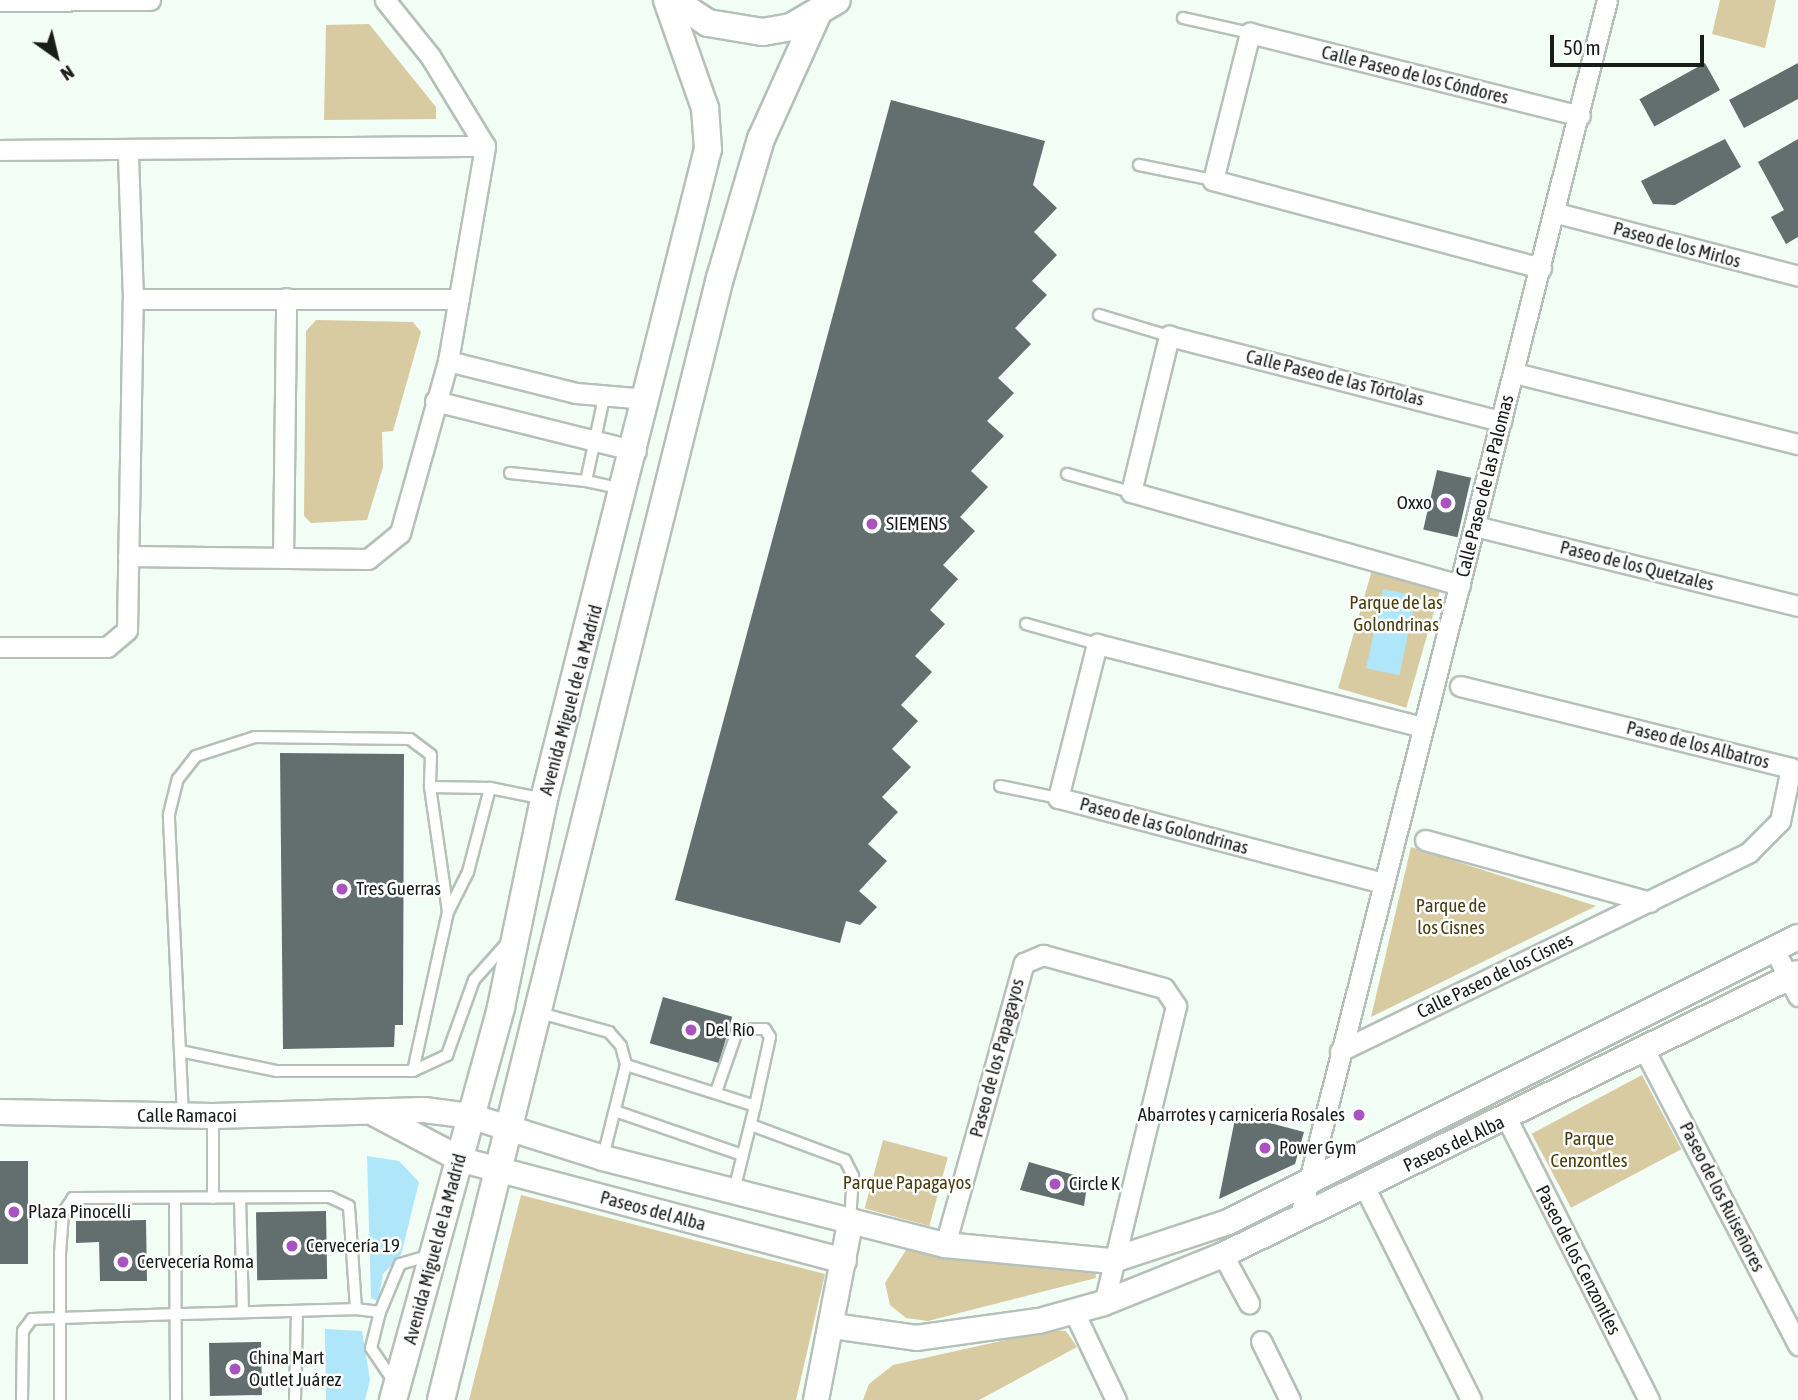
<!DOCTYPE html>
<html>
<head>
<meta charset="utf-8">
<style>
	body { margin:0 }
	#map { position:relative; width:1798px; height:1400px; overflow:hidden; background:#f2fdf6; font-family:"Asap Condensed",sans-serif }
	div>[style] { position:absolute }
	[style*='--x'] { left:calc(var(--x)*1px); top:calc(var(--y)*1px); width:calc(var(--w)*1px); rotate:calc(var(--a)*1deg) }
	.green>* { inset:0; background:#d8cba1; transform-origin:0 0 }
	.water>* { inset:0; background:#afe6fa; transform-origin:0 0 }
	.building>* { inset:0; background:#636f6e; transform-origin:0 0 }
	.roads { filter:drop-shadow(2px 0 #b5c0b9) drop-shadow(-2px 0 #b5c0b9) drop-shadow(0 2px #b5c0b9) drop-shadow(0 -2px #b5c0b9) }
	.service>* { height:10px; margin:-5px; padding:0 5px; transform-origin:5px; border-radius:5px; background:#fff }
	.minor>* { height:19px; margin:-9.5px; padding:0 9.5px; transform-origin:9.5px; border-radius:9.5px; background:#fff }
	.tertiary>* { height:24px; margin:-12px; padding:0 12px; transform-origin:12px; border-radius:12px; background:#fff }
	.secondary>* { height:26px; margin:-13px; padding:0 13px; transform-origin:13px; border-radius:13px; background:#fff }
	.dots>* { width:19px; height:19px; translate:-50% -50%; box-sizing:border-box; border:4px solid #fff; border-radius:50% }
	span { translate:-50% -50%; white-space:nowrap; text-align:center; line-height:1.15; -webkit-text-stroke:5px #fff; paint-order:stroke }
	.street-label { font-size:19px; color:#191d1a }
	.poi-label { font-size:19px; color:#191d1a }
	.right { translate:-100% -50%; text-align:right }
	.left { translate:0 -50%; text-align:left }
	.park-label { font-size:19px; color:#4a3d0f }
	.north { position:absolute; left:21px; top:21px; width:70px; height:70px; -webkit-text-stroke:5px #fff; paint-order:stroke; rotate:146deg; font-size:19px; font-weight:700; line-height:28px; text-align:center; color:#191d1a }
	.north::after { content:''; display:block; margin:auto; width:24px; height:32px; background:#191d1a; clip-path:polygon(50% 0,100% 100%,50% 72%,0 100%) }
	.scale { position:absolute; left:1550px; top:35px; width:154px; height:32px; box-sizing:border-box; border:4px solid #191d1a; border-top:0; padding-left:9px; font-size:21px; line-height:24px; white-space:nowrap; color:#191d1a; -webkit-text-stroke:5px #fff; paint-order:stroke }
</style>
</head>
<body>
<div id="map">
	<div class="green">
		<i style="clip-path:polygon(1720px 0,1776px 0,1765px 48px,1712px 34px)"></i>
		<i style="clip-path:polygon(369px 24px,436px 107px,436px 119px,324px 120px,326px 25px)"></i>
		<i style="clip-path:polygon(316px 320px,413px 322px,421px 332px,393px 431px,382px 432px,383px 467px,367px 520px,311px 523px,304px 516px,306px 331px)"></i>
		<i style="left:1372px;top:570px;width:71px;height:123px;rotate:16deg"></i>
		<i style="clip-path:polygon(1411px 847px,1596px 906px,1371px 1017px)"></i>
		<i style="left:1642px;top:1075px;width:84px;height:125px;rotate:62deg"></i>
		<i style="left:883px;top:1140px;width:67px;height:71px;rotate:15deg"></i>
		<i style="clip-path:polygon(521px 1195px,825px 1274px,796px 1400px,469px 1400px)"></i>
		<i style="clip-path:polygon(906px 1250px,993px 1263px,1083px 1266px,1095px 1268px,1096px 1278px,928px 1321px,906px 1318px,890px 1305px,885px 1283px)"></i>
		<i style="clip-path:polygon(1051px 1330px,1066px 1331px,1077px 1347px,979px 1400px,863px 1400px,869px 1384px,893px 1365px)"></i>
	</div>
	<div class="water">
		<i style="left:1383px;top:589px;width:34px;height:81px;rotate:12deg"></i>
		<i style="clip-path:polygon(367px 1156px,399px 1161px,419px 1182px,401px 1255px,383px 1274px,378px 1301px,371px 1298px)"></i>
		<i style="clip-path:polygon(325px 1329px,362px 1331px,370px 1380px,365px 1400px,326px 1400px)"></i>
	</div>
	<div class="building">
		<i style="left:1705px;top:63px;width:31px;height:75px;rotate:61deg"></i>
		<i style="clip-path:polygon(1798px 63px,1798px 99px,1744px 128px,1729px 100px)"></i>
		<i style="clip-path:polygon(891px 100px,1045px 141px,1033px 185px,1057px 208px,1034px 232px,1057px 255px,1032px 281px,1047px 295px,1015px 328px,1031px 344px,998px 378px,1014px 393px,987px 421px,1004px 436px,971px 471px,988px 487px,960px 517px,975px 531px,943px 565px,958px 579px,930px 610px,945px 624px,915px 656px,932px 672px,901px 705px,918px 721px,892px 749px,911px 767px,882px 797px,898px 812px,868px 844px,887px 861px,859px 891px,877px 907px,860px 925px,846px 921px,840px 943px,675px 900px)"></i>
		<i style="clip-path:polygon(1725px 139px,1741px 167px,1675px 205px,1653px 204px,1641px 181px)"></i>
		<i style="clip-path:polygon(1798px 139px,1798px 237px,1786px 244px,1771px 217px,1784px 210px,1758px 162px)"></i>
		<i style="left:1437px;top:470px;width:35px;height:61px;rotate:13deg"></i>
		<i style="clip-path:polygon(280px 753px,404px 754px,403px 1025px,395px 1025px,394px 1047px,283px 1049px)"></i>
		<i style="left:663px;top:997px;width:72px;height:48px;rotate:16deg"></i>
		<i style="clip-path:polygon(1236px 1114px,1304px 1132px,1295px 1164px,1219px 1199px)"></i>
		<i style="left:0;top:1161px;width:28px;height:103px"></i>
		<i style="clip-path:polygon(1029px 1162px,1088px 1179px,1084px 1206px,1020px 1190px)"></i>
		<i style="left:326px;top:1211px;width:68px;height:70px;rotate:89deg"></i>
		<i style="clip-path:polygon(146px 1220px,147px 1281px,100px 1281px,99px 1242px,76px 1243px,76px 1221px)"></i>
		<i style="left:261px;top:1342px;width:53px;height:52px;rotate:89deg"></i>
	</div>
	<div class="roads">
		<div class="service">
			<i style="--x:1183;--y:18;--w:69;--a:12.6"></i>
			<i style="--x:1139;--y:165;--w:76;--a:11.5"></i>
			<i style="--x:1099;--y:315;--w:73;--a:16.7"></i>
			<i style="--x:510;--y:473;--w:76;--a:6"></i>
			<i style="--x:586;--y:481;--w:85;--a:-77.8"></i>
			<i style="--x:1067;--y:474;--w:66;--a:15.7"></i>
			<i style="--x:586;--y:481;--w:35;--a:12"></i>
			<i style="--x:1026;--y:624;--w:74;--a:15.7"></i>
			<i style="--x:1000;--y:786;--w:59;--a:11.7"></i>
			<i style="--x:430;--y:787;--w:126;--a:81.8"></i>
			<i style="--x:540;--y:1013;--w:72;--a:15.4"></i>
			<i style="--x:609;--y:1032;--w:18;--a:49"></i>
			<i style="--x:621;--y:1046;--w:20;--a:75"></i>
			<i style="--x:626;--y:1065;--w:135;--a:17.6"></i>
			<i style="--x:755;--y:1106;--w:87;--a:104"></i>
			<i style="--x:180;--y:1051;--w:99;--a:11.7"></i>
			<i style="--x:277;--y:1071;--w:136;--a:0"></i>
			<i style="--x:413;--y:1071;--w:163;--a:-77.6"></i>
			<i style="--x:448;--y:912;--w:45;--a:-63.4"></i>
			<i style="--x:468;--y:872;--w:87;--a:-75.3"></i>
			<i style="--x:490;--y:788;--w:55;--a:11.5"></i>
			<i style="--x:413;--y:1071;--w:38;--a:-25"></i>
			<i style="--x:447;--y:1055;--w:80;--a:-70.2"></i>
			<i style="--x:474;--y:980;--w:50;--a:-48.3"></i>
			<i style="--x:716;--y:1092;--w:67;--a:-70.8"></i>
			<i style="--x:738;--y:1029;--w:27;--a:0"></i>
			<i style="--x:765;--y:1029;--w:9;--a:58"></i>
			<i style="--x:770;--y:1037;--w:71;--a:102.3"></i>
			<i style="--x:615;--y:1111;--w:134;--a:19.1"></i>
			<i style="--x:183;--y:1116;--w:302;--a:-92.7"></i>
			<i style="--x:169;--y:814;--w:36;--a:-76"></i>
			<i style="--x:178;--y:779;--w:29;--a:-52"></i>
			<i style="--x:196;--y:756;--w:62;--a:-17.9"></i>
			<i style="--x:255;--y:737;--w:155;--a:0.7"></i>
			<i style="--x:410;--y:739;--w:26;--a:37"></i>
			<i style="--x:431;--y:755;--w:32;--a:92"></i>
			<i style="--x:430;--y:787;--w:60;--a:1"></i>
			<i style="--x:751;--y:1125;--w:100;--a:20.4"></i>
			<i style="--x:845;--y:1160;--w:18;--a:63"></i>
			<i style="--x:853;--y:1176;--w:45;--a:93.8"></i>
			<i style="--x:603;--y:1157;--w:95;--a:-76"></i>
			<i style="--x:213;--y:1198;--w:82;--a:-90"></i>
			<i style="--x:240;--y:1198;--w:114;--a:88.5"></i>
			<i style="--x:175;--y:1200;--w:200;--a:89.7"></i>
			<i style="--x:356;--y:1309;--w:24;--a:7"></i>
			<i style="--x:394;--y:1382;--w:41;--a:-124.1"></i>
			<i style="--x:371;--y:1348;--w:37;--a:-76"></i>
			<i style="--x:380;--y:1312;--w:52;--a:-67.4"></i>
			<i style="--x:400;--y:1264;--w:32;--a:-16"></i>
			<i style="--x:22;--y:1400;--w:69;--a:-89.2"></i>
			<i style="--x:23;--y:1331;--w:15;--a:-53"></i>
			<i style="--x:32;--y:1319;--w:28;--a:-2"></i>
			<i style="--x:60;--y:1318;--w:119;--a:-1.9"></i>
			<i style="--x:179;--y:1314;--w:177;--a:-1.6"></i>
			<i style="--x:356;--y:1309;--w:103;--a:-93.9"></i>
			<i style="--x:349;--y:1206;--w:21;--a:-155"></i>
			<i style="--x:330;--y:1197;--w:257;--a:179.8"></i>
			<i style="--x:73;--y:1198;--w:18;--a:124"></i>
			<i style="--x:63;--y:1213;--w:41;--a:94.2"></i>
			<i style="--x:60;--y:1254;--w:146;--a:90"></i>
			<i style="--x:295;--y:1400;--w:89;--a:-88.7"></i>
		</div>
		<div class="minor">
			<i style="--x:0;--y:1;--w:150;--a:-0.4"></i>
			<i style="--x:0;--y:150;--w:485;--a:-0.5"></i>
			<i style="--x:1557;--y:213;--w:249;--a:14.6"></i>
			<i style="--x:1541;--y:268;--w:340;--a:-165"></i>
			<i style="--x:1213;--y:180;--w:152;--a:-75.9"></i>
			<i style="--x:1250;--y:33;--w:340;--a:14.1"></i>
			<i style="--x:133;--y:299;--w:326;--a:0"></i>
			<i style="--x:448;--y:361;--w:132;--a:14"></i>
			<i style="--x:576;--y:393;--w:71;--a:4.8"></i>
			<i style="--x:1515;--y:373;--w:292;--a:14.1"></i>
			<i style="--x:435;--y:401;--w:207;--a:14"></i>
			<i style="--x:1475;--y:526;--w:333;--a:13.9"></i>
			<i style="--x:128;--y:556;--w:240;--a:0.7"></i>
			<i style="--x:368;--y:559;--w:41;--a:-39.1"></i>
			<i style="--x:400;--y:533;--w:179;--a:-74.4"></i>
			<i style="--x:448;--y:361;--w:218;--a:-80.2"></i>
			<i style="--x:485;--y:146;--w:105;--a:-121.4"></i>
			<i style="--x:430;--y:56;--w:72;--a:-128.8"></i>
			<i style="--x:283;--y:558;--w:260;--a:-89.3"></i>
			<i style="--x:1460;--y:585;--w:342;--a:-164.2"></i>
			<i style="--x:1131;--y:492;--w:161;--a:-76.3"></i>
			<i style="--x:1169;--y:336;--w:343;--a:14.4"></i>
			<i style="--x:0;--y:647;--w:107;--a:0"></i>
			<i style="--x:107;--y:647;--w:26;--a:-40"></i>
			<i style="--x:127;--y:630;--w:331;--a:-89"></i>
			<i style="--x:133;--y:299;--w:146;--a:-92"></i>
			<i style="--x:1425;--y:840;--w:233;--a:15.4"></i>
			<i style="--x:1383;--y:883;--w:336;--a:-165.3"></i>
			<i style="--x:1058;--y:798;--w:159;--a:-75.8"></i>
			<i style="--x:1097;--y:644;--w:336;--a:14.3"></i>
			<i style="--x:1774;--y:949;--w:53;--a:62.9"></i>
			<i style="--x:1644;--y:1049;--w:334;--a:62.5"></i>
			<i style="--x:1340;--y:1051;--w:455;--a:-25.9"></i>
			<i style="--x:1749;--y:852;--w:44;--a:-45"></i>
			<i style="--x:1780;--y:821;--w:54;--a:-78.3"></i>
			<i style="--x:1791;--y:768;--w:341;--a:-166.1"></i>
			<i style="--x:1507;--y:1119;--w:315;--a:63.2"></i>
			<i style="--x:1364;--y:1186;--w:239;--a:63.4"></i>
			<i style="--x:1300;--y:1216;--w:1254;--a:-75.83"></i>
			<i style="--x:945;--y:1245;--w:293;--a:-74.4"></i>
			<i style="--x:1024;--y:963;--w:21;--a:-23"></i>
			<i style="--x:1043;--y:955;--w:125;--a:15.3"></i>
			<i style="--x:1164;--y:988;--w:22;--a:56"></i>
			<i style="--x:1176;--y:1006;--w:306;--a:103.6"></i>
			<i style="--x:1223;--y:1255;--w:55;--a:61.6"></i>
			<i style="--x:1074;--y:1312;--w:98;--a:64.5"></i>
			<i style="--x:1261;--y:1341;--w:66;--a:63.8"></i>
		</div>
		<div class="tertiary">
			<i style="--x:0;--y:1112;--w:213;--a:1.1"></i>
			<i style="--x:213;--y:1116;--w:211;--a:-1.6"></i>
			<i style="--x:424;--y:1110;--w:46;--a:7.4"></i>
			<i style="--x:470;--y:1116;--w:139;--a:17.5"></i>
			<i style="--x:603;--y:1158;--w:353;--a:14.3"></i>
			<i style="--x:945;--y:1245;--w:166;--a:5.5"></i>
			<i style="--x:1110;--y:1261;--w:124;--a:-18.3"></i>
			<i style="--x:1228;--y:1222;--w:637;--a:-26.57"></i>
			<i style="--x:375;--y:1114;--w:98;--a:27.9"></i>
			<i style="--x:462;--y:1160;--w:395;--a:14.8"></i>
			<i style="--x:833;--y:1326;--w:84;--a:8.2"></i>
			<i style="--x:916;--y:1338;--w:124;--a:-7.9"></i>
			<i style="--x:1039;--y:1321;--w:67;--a:-15.5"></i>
			<i style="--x:1104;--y:1303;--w:128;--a:-22"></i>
			<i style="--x:1223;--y:1255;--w:640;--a:-26.12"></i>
			<i style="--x:816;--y:1400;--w:180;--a:-79.1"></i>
		</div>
		<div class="secondary">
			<i style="--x:673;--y:0;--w:42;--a:33.3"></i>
			<i style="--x:708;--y:23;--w:56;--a:9.3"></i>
			<i style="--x:763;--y:32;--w:28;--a:-10"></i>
			<i style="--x:791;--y:27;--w:53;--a:-30.4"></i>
			<i style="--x:393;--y:1400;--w:408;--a:-74.6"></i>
			<i style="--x:501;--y:1007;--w:212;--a:-78.3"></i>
			<i style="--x:544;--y:799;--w:670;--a:-75.84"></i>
			<i style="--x:708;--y:149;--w:41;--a:-94.2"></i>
			<i style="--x:705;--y:108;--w:114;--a:-109.4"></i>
			<i style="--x:441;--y:1400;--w:1156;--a:-76.04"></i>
			<i style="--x:720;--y:278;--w:145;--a:-73.6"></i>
			<i style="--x:761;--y:139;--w:136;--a:-65.7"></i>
		</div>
	</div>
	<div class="dots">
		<i style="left:1446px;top:503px;background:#aa53c0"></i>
		<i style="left:872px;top:524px;background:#aa53c0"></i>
		<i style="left:342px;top:889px;background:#aa53c0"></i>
		<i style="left:691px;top:1030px;background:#aa53c0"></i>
		<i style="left:1359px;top:1115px;background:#aa53c0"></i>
		<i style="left:1265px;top:1148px;background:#aa53c0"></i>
		<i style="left:1055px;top:1184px;background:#aa53c0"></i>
		<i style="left:14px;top:1212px;background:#aa53c0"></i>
		<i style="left:292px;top:1246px;background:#aa53c0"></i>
		<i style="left:123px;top:1262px;background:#aa53c0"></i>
		<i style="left:235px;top:1369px;background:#aa53c0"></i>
	</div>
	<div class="street-label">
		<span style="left:1415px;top:75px;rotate:14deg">Calle Paseo de los Cóndores</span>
		<span style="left:1677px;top:245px;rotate:15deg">Paseo de los Mirlos</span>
		<span style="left:1335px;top:378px;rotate:14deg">Calle Paseo de las Tórtolas</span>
		<span style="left:1485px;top:486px;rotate:-76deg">Calle Paseo de las Palomas</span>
		<span style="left:1637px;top:566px;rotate:14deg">Paseo de los Quetzales</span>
		<span style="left:571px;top:700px;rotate:-75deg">Avenida Miguel de la Madrid</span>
		<span style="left:1698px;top:745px;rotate:14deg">Paseo de los Albatros</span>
		<span style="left:1164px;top:826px;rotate:15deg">Paseo de las Golondrinas</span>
		<span style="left:1495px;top:976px;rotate:-26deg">Calle Paseo de los Cisnes</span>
		<span style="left:997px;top:1058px;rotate:-75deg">Paseo de los Papagayos</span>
		<span style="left:187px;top:1116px">Calle Ramacoi</span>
		<span style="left:1454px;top:1144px;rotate:-25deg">Paseos del Alba</span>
		<span style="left:1722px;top:1197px;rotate:63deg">Paseo de los Ruiseñores</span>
		<span style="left:653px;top:1211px;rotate:15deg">Paseos del Alba</span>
		<span style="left:435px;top:1249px;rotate:-75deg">Avenida Miguel de la Madrid</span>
		<span style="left:1578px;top:1260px;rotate:63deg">Paseo de los Cenzontles</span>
	</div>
	<div class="poi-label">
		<span class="right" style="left:1432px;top:503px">Oxxo</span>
		<span class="left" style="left:886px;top:524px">SIEMENS</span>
		<span class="left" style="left:356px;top:889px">Tres Guerras</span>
		<span class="left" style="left:705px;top:1030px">Del Río</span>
		<span class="right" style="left:1345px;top:1115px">Abarrotes y carnicería Rosales</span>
		<span class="left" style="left:1279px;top:1148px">Power Gym</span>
		<span class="left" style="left:1069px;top:1184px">Circle K</span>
		<span class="left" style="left:28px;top:1212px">Plaza Pinocelli</span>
		<span class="left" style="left:306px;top:1246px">Cervecería 19</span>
		<span class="left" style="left:137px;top:1262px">Cervecería Roma</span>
		<span class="left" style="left:249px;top:1369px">China Mart<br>Outlet Juárez</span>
	</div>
	<div class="park-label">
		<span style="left:1396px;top:614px">Parque de las<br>Golondrinas</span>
		<span style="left:1451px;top:917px">Parque de<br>los Cisnes</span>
		<span style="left:1589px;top:1150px">Parque<br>Cenzontles</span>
		<span style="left:907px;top:1183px">Parque Papagayos</span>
	</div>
	<div class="north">N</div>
	<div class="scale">50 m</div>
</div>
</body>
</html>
